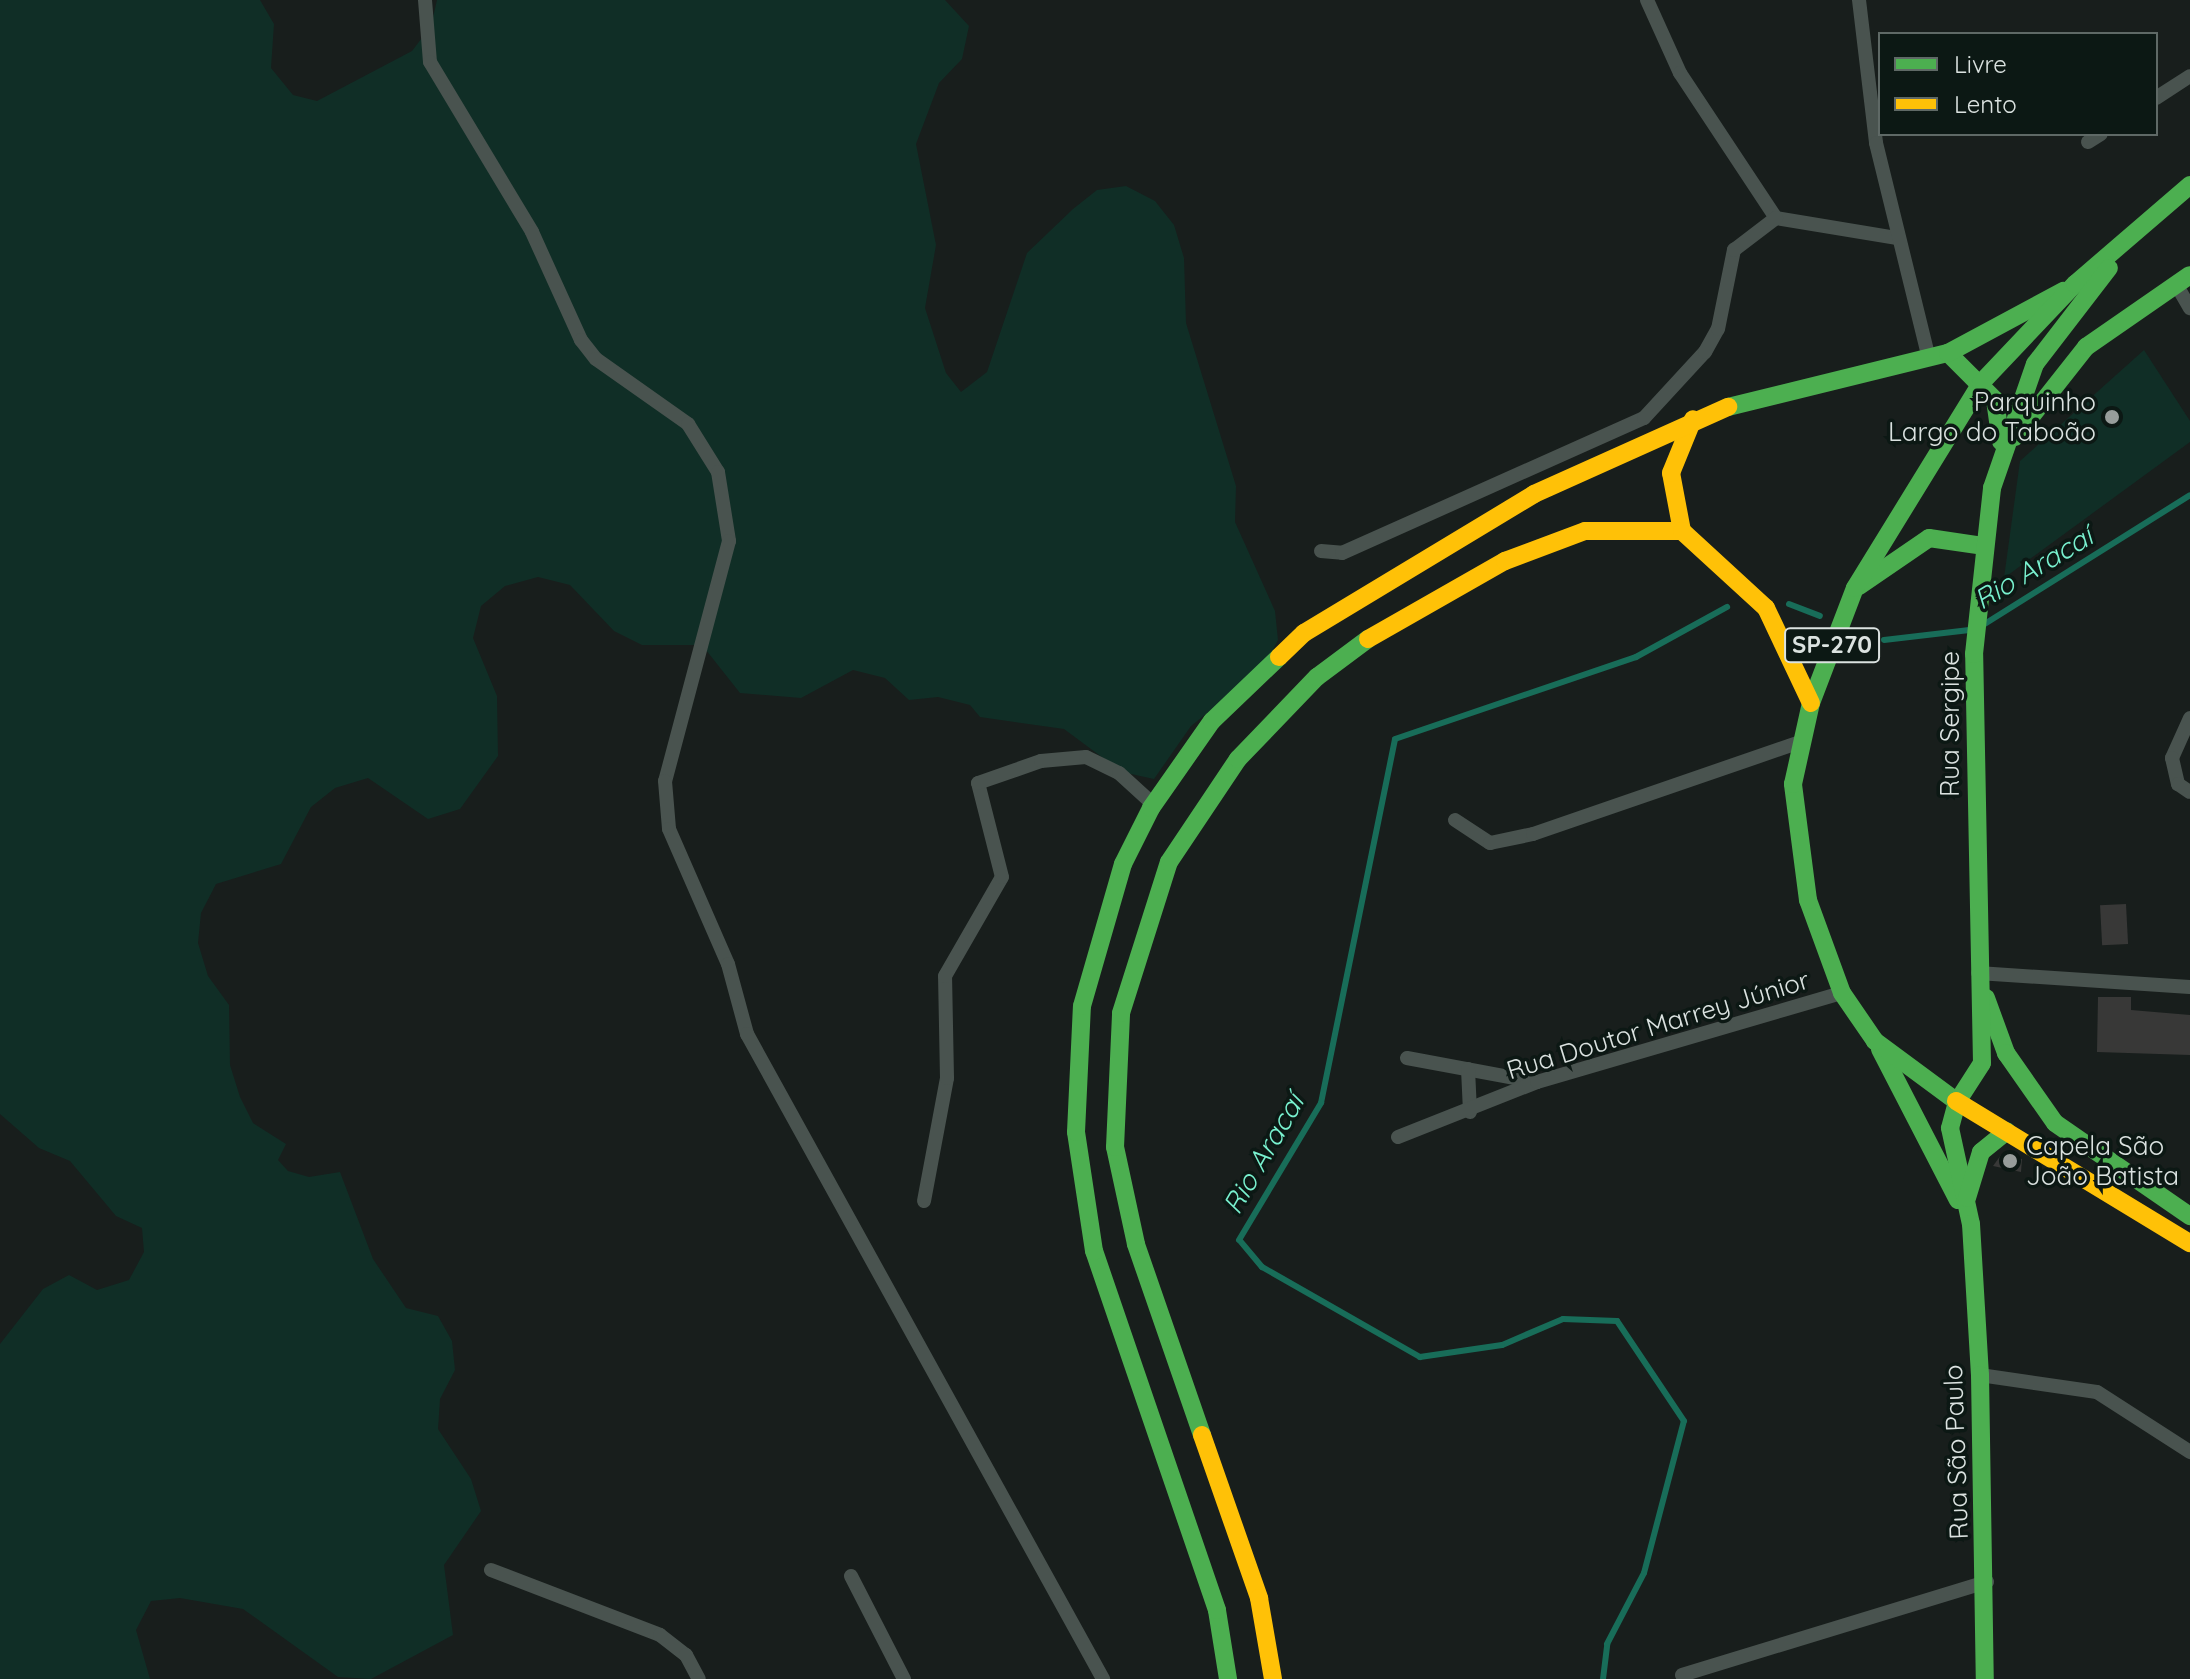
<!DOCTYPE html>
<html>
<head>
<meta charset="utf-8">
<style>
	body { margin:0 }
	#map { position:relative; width:2190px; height:1679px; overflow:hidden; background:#181e1c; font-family:Quicksand,sans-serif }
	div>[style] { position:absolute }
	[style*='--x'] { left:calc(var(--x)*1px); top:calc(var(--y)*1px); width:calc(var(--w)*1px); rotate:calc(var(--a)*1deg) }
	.green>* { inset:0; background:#102e26 }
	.stream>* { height:6px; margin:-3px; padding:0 3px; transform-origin:3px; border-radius:3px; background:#186d59 }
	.building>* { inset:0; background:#383837; transform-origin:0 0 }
	.street>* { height:14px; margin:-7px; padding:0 7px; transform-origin:7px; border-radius:7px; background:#49534f }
	.fast>* { height:18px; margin:-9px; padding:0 9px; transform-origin:9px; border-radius:9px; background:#4caf50 }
	.slow>* { height:18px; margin:-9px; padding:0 9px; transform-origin:9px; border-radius:9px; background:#ffc107 }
	.dots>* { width:22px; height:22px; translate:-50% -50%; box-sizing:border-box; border:4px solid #0c1814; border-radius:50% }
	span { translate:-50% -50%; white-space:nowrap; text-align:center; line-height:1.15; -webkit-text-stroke:7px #0c1814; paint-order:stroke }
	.shield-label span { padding:2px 6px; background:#0c1814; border:2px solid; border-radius:6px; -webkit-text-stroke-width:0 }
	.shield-label { font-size:24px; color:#dbe2e0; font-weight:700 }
	.poi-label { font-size:26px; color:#dbe2e0 }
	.right { translate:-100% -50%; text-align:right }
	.left { translate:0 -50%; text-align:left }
	.street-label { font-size:26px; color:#dbe2e0 }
	.water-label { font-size:28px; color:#79f1cf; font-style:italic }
	.legend { position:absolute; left:1878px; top:32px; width:280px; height:104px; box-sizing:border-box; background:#0c1814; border:2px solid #5f6966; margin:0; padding:10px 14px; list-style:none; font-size:24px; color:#dbe2e0 }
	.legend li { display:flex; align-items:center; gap:16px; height:40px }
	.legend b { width:40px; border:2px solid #5f6966 }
</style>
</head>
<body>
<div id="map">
	<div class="green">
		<i style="clip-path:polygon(0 0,260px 0,274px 24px,271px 68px,293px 95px,317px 101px,412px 51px,431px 26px,437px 0,945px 0,969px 26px,962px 59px,939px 83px,916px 144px,936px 245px,925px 308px,946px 373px,961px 392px,987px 372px,1027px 253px,1073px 209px,1097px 190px,1126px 186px,1155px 201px,1174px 225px,1184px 258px,1186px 323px,1236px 486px,1235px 522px,1275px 611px,1278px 640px,1263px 668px,1191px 726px,1154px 779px,1122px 772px,1064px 729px,980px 717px,970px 705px,938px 697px,909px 700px,885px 678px,853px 670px,801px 698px,740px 693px,702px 645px,642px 645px,614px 631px,570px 585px,538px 577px,505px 586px,481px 606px,473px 638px,497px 696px,498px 756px,460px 809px,428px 819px,368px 778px,335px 788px,311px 807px,281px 864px,216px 884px,201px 913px,198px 943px,208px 976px,229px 1005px,230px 1065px,240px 1097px,253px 1123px,286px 1144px,278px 1160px,288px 1171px,309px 1177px,340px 1172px,373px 1259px,406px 1308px,438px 1316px,452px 1341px,455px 1370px,440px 1399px,438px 1429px,471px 1479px,481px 1511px,444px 1565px,453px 1635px,371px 1679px,338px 1677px,243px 1609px,180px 1598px,151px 1601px,136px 1630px,150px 1679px,0 1679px,0 1344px,43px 1289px,69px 1275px,97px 1290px,129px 1280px,144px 1252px,142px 1228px,116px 1216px,70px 1161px,39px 1148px,0 1114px)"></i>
		<i style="clip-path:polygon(2144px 350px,2190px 421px,2190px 442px,2004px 578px,2020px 461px)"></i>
	</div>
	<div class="stream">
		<i style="--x:1789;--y:604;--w:33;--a:21"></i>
		<i style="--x:1983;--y:625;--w:244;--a:-32.1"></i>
		<i style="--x:1884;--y:640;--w:86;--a:-6.7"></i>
		<i style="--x:1603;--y:1679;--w:35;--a:-83"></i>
		<i style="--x:1607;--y:1644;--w:80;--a:-62.5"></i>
		<i style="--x:1644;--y:1573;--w:157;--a:-75.3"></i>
		<i style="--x:1684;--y:1421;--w:120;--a:-123.8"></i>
		<i style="--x:1617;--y:1321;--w:54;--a:-177.9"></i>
		<i style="--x:1563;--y:1319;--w:66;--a:156.9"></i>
		<i style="--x:1502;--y:1345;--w:83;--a:171.7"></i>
		<i style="--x:1420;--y:1357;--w:182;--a:-150.3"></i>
		<i style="--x:1262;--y:1267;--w:35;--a:-130"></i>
		<i style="--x:1239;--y:1240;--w:160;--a:-59.1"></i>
		<i style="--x:1321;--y:1103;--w:371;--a:-78.5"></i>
		<i style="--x:1395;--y:739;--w:255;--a:-18.8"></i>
		<i style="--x:1636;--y:657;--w:104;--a:-28.8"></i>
	</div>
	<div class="building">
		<i style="left:2126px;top:904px;width:40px;height:26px;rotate:87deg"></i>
		<i style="clip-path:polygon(2098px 997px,2131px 997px,2131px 1010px,2190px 1015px,2190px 1055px,2097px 1052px)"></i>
		<i style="clip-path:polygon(2001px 1155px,2022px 1159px,2021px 1172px,1993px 1166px)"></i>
	</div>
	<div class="street">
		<i style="--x:425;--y:0;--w:62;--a:85.4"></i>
		<i style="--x:430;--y:62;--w:198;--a:59"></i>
		<i style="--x:532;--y:232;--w:119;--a:65.6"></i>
		<i style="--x:581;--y:340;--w:24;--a:52"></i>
		<i style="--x:596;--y:359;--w:113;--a:35.2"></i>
		<i style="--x:688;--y:424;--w:57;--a:58"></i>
		<i style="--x:718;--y:472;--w:70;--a:80.9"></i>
		<i style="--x:729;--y:541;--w:248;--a:104.9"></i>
		<i style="--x:665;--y:781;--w:48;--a:85.2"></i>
		<i style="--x:669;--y:829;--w:147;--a:66.4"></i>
		<i style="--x:728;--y:964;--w:73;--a:74.8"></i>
		<i style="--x:747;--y:1034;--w:737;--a:61.1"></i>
		<i style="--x:1647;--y:0;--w:80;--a:65.7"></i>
		<i style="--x:1680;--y:73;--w:174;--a:56.5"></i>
		<i style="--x:1776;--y:218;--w:123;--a:9.4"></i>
		<i style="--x:1859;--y:0;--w:144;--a:83.2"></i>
		<i style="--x:1876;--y:143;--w:222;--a:76.2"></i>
		<i style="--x:2156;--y:98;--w:40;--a:-32.9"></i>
		<i style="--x:2088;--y:142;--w:15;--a:-32"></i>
		<i style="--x:2176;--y:284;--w:28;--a:60"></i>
		<i style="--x:1321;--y:551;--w:21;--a:5"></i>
		<i style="--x:1342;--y:553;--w:331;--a:-24.1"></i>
		<i style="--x:1644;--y:418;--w:90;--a:-47.3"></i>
		<i style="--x:1705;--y:352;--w:26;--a:-61"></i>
		<i style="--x:1718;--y:329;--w:81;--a:-78.6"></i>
		<i style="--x:1734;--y:250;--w:53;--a:-37.3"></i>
		<i style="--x:2190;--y:718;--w:44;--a:114.2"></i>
		<i style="--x:2172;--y:758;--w:27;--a:77"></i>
		<i style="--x:2178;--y:784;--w:14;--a:34"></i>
		<i style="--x:1455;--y:820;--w:42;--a:33.3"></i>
		<i style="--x:1490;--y:843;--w:44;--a:-11.8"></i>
		<i style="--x:1533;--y:834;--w:286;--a:-19"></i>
		<i style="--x:1978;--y:973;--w:212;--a:3.8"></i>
		<i style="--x:1407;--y:1058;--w:132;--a:10.5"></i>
		<i style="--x:1468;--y:1069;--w:43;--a:87.3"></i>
		<i style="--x:1398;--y:1137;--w:149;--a:-21.6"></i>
		<i style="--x:1537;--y:1082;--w:318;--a:-16.3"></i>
		<i style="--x:924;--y:1201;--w:125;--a:-79.4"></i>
		<i style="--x:947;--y:1078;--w:102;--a:-91.1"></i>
		<i style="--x:945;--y:976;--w:114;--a:-60.1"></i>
		<i style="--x:1002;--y:877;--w:97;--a:-104.3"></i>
		<i style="--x:978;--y:783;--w:67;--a:-19.2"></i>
		<i style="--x:1041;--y:761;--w:45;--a:-5.1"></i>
		<i style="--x:1086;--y:757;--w:37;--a:26"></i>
		<i style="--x:1119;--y:773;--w:46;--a:42.4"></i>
		<i style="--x:1980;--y:1375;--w:118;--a:8.3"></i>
		<i style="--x:2097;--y:1392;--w:111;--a:32.8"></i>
		<i style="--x:491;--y:1570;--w:181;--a:21"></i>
		<i style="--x:660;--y:1635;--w:33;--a:38"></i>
		<i style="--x:686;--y:1655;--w:27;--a:62"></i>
		<i style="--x:851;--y:1576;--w:116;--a:62.8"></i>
		<i style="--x:1682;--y:1675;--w:319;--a:-17"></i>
	</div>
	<div class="fast">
		<i style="--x:1948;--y:353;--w:66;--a:45"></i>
		<i style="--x:1995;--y:400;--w:42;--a:81.9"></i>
		<i style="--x:1728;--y:407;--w:227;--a:-13.8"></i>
		<i style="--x:1948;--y:353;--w:131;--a:-28.3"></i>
		<i style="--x:2015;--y:437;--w:115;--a:-51.7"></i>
		<i style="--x:2086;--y:347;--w:126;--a:-34.7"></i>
		<i style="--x:1859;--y:586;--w:85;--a:-34.4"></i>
		<i style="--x:1929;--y:538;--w:56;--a:8.3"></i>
		<i style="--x:1986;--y:998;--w:59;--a:70"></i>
		<i style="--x:2006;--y:1053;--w:85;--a:55"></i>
		<i style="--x:2055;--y:1123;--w:164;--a:34.6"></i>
		<i style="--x:1880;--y:1049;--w:170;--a:62.7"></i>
		<i style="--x:1956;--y:1101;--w:101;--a:-143.5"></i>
		<i style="--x:1875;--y:1041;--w:58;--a:-124.5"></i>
		<i style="--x:1842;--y:993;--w:99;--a:-110.1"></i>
		<i style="--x:1808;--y:900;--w:117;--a:-97.4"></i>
		<i style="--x:1793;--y:784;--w:83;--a:-77.5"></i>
		<i style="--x:1811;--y:703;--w:123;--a:-69.1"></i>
		<i style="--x:1855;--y:588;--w:241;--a:-58.4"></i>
		<i style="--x:1981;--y:383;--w:137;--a:-46.5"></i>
		<i style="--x:2075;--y:284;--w:152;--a:-40.7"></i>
		<i style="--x:1957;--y:1102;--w:27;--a:105"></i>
		<i style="--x:1950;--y:1128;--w:98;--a:77.7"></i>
		<i style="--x:1971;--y:1224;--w:151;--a:86.6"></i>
		<i style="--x:1980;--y:1375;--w:304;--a:89.1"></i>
		<i style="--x:1957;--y:1102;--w:46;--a:-57.3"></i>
		<i style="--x:1982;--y:1063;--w:409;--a:-91.1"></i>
		<i style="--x:1974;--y:654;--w:167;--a:-83.8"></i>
		<i style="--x:1992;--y:488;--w:131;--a:-70.9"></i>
		<i style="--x:2035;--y:364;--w:121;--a:-52.4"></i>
		<i style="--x:1967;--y:1198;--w:48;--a:-73.1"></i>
		<i style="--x:1981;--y:1152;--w:33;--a:-39"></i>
		<i style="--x:1202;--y:1435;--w:202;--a:-109.1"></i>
		<i style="--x:1136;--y:1244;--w:99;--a:-102.2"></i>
		<i style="--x:1115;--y:1147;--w:134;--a:-87.4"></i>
		<i style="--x:1121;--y:1013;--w:158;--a:-72.4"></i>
		<i style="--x:1169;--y:862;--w:124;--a:-56.2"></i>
		<i style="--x:1238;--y:759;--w:114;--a:-46.1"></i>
		<i style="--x:1317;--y:677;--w:64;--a:-36.7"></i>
		<i style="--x:1228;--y:1679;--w:70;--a:-99.1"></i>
		<i style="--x:1217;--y:1610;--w:379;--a:-108.9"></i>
		<i style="--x:1094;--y:1251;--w:120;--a:-98.6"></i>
		<i style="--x:1076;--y:1132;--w:126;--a:-87.3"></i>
		<i style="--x:1082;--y:1006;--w:148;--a:-73.9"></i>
		<i style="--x:1123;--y:864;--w:63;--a:-63.4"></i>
		<i style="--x:1151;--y:808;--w:106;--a:-55"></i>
		<i style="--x:1212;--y:721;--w:93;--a:-43.7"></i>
	</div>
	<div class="slow">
		<i style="--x:1682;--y:531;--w:59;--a:-100.7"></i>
		<i style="--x:1671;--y:473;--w:58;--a:-67.8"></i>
		<i style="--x:1368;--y:639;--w:158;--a:-29.7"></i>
		<i style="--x:1505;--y:561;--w:85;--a:-20.6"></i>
		<i style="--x:1585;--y:531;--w:97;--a:0"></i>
		<i style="--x:1682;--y:531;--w:114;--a:42.5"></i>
		<i style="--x:1766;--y:608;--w:105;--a:64.7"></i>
		<i style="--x:1279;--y:657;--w:35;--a:-44"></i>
		<i style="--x:1304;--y:633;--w:269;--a:-31.1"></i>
		<i style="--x:1534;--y:494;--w:213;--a:-24.2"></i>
		<i style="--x:1956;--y:1101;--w:274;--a:31.3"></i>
		<i style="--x:1202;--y:1435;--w:173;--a:70.7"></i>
		<i style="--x:1259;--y:1598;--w:82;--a:80.2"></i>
	</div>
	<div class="dots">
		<i style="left:2112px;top:417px;background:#979d9b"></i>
		<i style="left:2010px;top:1161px;background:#979d9b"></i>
	</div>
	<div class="shield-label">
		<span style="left:1832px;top:645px">SP-270</span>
	</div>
	<div class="poi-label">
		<span class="right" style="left:2096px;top:417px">Parquinho<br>Largo do Taboão</span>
		<span class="left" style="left:2026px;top:1161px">Capela São<br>João Batista</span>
	</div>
	<div class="street-label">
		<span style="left:1950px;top:724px;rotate:-90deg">Rua Sergipe</span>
		<span style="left:1658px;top:1025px;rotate:-17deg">Rua Doutor Marrey Júnior</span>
		<span style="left:1956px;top:1452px;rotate:-92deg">Rua São Paulo</span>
	</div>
	<div class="water-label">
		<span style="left:2033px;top:568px;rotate:-31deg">Rio Aracaí</span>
		<span style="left:1263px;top:1154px;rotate:-60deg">Rio Aracaí</span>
	</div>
	<ul class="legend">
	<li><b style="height:10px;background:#4caf50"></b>Livre</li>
	<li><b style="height:10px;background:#ffc107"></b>Lento</li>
	</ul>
</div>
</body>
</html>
